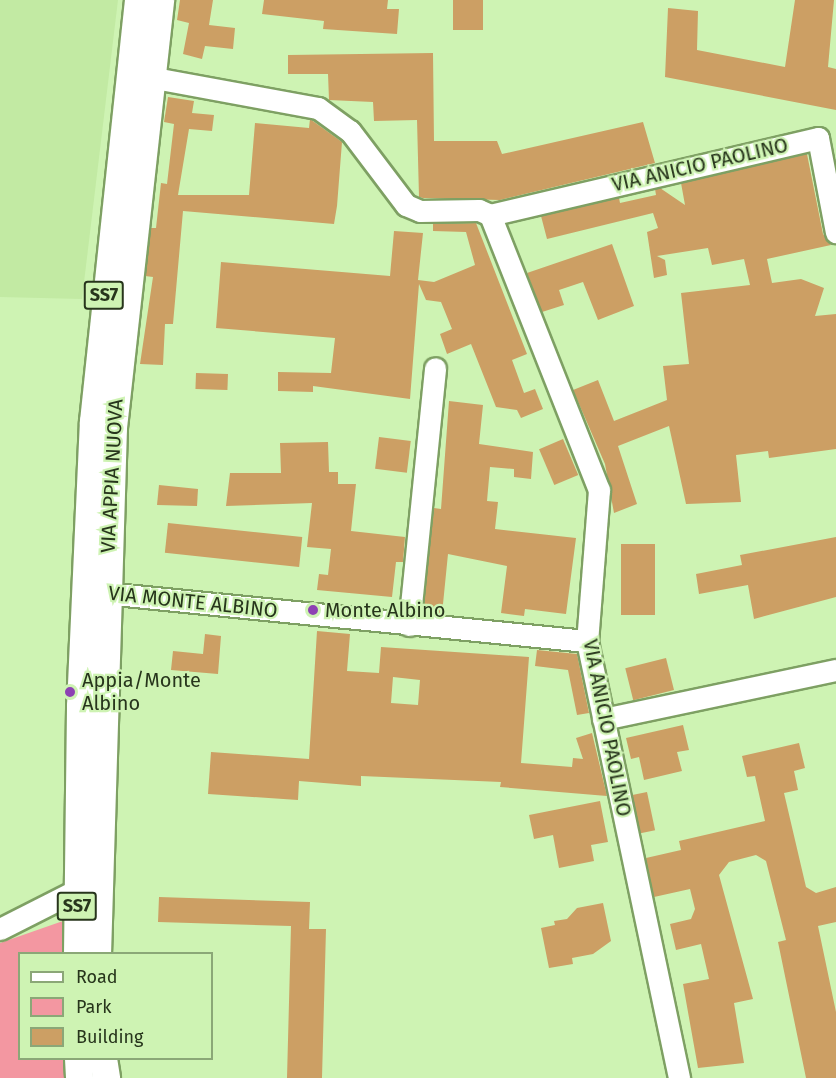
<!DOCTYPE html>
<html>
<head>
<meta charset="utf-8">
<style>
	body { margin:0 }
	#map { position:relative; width:836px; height:1078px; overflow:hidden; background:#cef3b3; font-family:"Fira Sans",sans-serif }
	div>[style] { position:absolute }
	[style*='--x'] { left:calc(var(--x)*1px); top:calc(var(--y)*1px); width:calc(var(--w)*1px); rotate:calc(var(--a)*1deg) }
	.built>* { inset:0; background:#c2eaa3 }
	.green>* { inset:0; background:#f397a1 }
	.building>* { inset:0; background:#cc9f64; transform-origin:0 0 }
	.roads { filter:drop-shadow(2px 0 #7ea063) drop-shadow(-2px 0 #7ea063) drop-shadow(0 2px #7ea063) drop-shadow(0 -2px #7ea063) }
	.minor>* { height:21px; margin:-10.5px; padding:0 10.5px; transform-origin:10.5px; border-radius:10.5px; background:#fff }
	.major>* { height:27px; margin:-13.5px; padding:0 13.5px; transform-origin:13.5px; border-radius:13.5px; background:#fff }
	.dots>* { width:16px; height:16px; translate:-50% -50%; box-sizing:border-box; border:3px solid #cef3b3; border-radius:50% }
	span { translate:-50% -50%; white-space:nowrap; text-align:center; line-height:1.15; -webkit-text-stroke:4.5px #cef3b3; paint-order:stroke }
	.shield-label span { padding:2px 4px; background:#cef3b3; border:2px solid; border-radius:4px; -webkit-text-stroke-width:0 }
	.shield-label { font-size:18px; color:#27351c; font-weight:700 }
	.street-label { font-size:20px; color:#27351c }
	.poi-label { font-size:20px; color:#27351c }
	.left { translate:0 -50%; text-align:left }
	.legend { position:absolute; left:18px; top:952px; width:195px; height:108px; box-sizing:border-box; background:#cef3b3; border:2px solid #8ba777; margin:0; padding:8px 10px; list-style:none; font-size:18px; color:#27351c }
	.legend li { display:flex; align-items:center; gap:12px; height:30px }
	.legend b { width:30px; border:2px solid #8ba777 }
</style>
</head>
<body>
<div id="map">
	<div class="built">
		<i style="clip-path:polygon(0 0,118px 0,82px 299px,0 297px)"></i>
	</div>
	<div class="green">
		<i style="clip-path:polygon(63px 921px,63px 953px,20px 954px,20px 1058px,65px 1059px,67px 1078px,0 1078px,0 943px)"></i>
	</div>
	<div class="building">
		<i style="clip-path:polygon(180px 0,213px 0,209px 25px,235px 28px,233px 49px,205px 46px,202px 59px,183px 54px,189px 23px,177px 20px)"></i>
		<i style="clip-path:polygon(264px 0,388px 0,387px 9px,399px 9px,397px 34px,323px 29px,324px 21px,262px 14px)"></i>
		<i style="left:453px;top:0;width:30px;height:30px"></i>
		<i style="clip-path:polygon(795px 0,834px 0,828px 67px,836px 69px,836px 110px,665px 77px,668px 8px,698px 11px,697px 50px,785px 67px)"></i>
		<i style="clip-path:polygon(433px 53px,434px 141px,497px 141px,502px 154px,643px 122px,655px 163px,500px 200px,423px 198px,419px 197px,417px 120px,374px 121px,373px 102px,329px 100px,328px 74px,288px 74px,288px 55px)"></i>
		<i style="clip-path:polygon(168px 97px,194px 101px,192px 113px,214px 115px,212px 131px,189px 129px,178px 195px,249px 195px,255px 123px,309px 128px,310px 119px,342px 142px,337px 206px,334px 224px,183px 211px,173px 324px,165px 324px,163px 365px,140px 364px,153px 277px,145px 276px,151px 228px,156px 228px,161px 183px,167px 184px,174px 124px,164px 122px)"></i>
		<i style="clip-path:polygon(807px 154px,823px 234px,831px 245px,767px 259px,772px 283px,801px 279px,824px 288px,815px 316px,836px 314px,836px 449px,769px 458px,768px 451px,736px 455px,741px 502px,686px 504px,669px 426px,618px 446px,637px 504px,614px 513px,605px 464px,573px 390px,598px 380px,614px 421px,667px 400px,663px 366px,689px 364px,681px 293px,750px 285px,744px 259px,712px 265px,708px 248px,657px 256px,665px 260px,667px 275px,654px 278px,647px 232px,658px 228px,653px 213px,547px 239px,541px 216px,619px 198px,620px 203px,656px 195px,655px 189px,660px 188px,685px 205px,681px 183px)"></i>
		<i style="clip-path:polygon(476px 223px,527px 354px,512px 360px,524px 393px,535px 389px,543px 409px,521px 418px,517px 410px,496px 407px,471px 344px,447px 354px,440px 334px,452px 329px,441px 302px,426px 300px,419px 284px,410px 399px,313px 386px,313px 392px,278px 391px,278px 372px,331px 373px,335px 338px,216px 328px,221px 262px,390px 276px,394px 231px,423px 233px,418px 280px,434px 282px,475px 265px,466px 232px,433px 231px,433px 224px)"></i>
		<i style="clip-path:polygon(612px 244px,634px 306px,598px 320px,583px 282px,559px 290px,564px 305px,542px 312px,527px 273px)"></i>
		<i style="left:196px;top:373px;width:32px;height:16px;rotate:2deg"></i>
		<i style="clip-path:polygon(449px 401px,483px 405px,479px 444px,533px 452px,531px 479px,514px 477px,514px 469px,490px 467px,487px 501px,498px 502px,495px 529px,576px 538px,566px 614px,525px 609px,524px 616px,501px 613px,507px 566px,448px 554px,442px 614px,423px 611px,434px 508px,441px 509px)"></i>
		<i style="left:379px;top:437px;width:32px;height:32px;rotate:7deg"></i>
		<i style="left:563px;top:439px;width:39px;height:26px;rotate:67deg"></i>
		<i style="clip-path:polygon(328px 442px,329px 472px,338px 472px,338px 484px,356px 484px,351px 531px,405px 537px,403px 562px,396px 562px,392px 597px,317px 590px,319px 574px,328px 575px,331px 549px,307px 547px,312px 503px,226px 506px,230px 473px,281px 473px,280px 443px)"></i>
		<i style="clip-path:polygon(159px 485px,198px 489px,197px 506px,157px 505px)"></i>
		<i style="left:168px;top:523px;width:135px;height:30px;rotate:6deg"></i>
		<i style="clip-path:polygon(836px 537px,836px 597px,754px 619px,748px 585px,699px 594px,696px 574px,742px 565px,740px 555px)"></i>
		<i style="left:621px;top:544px;width:34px;height:71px"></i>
		<i style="clip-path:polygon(evenodd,317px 631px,350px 634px,347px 671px,379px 673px,381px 647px,529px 657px,521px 763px,572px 767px,573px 758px,583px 759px,576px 738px,592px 733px,607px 796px,500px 787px,501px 782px,361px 776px,361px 786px,299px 781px,298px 800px,208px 794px,211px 752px,309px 759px,317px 631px,393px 677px,420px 680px,418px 705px,391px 703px,393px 677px)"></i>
		<i style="clip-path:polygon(205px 634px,221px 636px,218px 674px,171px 670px,173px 651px,203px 654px)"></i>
		<i style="clip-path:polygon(537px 650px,577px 654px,589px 713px,577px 715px,568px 670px,535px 666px)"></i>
		<i style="left:666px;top:658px;width:33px;height:42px;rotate:76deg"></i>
		<i style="clip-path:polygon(683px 725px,689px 750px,677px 752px,682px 771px,644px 780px,639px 757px,631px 759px,626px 738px)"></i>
		<i style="clip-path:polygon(799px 743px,805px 768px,794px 771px,798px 790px,784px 793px,806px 887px,816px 893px,836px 887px,836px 922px,818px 926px,836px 1012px,836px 1078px,806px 1078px,778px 942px,786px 940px,766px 861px,756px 855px,729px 862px,719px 875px,753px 999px,734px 1003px,744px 1063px,698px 1068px,683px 984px,709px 979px,701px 944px,676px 950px,670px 924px,691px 919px,695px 909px,690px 889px,654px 897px,646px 858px,681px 850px,679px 841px,765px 821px,755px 776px,747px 777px,742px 756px)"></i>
		<i style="left:647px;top:792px;width:39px;height:15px;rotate:78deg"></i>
		<i style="clip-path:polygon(600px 801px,608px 842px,591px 845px,594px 861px,559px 868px,553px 835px,534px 839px,529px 815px)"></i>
		<i style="clip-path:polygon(159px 897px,310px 902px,309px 929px,326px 929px,322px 1078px,287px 1078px,291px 926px,158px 922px)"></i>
		<i style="clip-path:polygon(603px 903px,611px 941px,593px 954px,572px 958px,573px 964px,549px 968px,541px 928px,555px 925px,554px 921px,567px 919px,577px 908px)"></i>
	</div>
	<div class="roads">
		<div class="minor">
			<i style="--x:149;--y:77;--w:172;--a:10.4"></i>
			<i style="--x:318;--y:108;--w:39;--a:36"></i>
			<i style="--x:350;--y:131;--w:93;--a:52.9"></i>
			<i style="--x:406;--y:205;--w:15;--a:23"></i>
			<i style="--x:420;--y:211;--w:59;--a:-1"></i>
			<i style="--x:479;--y:210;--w:12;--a:24"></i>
			<i style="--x:490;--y:215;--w:296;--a:68.4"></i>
			<i style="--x:599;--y:490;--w:151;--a:94.5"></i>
			<i style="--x:587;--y:641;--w:447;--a:78.1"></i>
			<i style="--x:490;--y:215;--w:337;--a:-13.2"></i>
			<i style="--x:818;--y:138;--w:96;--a:79.2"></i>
			<i style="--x:95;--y:592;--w:494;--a:5.7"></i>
			<i style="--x:409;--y:625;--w:258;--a:-84.2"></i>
			<i style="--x:603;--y:719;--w:238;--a:-11.9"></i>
			<i style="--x:0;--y:929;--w:86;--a:-26.9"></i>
		</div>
		<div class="major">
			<i style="--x:77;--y:954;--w:248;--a:-89.3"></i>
			<i style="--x:80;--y:706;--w:285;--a:-87.4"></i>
			<i style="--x:93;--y:421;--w:423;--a:-83.9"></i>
			<i style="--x:97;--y:954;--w:527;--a:-88.26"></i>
			<i style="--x:113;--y:427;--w:430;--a:-83.7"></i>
			<i style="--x:78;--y:1058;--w:20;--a:87"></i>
			<i style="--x:103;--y:1058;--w:20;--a:81"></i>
		</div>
	</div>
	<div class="dots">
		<i style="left:313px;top:610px;background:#8d41b3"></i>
		<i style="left:70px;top:692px;background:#8d41b3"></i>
	</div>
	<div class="shield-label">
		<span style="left:104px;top:295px">SS7</span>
		<span style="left:77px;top:906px">SS7</span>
	</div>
	<div class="street-label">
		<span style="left:700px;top:165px;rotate:-13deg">VIA ANICIO PAOLINO</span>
		<span style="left:112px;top:476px;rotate:-87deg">VIA APPIA NUOVA</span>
		<span style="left:193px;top:602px;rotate:6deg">VIA MONTE ALBINO</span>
		<span style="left:607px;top:728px;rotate:79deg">VIA ANICIO PAOLINO</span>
	</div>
	<div class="poi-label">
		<span class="left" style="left:325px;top:610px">Monte Albino</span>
		<span class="left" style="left:82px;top:692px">Appia/Monte<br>Albino</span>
	</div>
	<ul class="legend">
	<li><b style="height:8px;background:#fff"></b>Road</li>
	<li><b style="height:16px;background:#f397a1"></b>Park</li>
	<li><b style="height:16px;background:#cc9f64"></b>Building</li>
	</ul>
</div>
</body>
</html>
